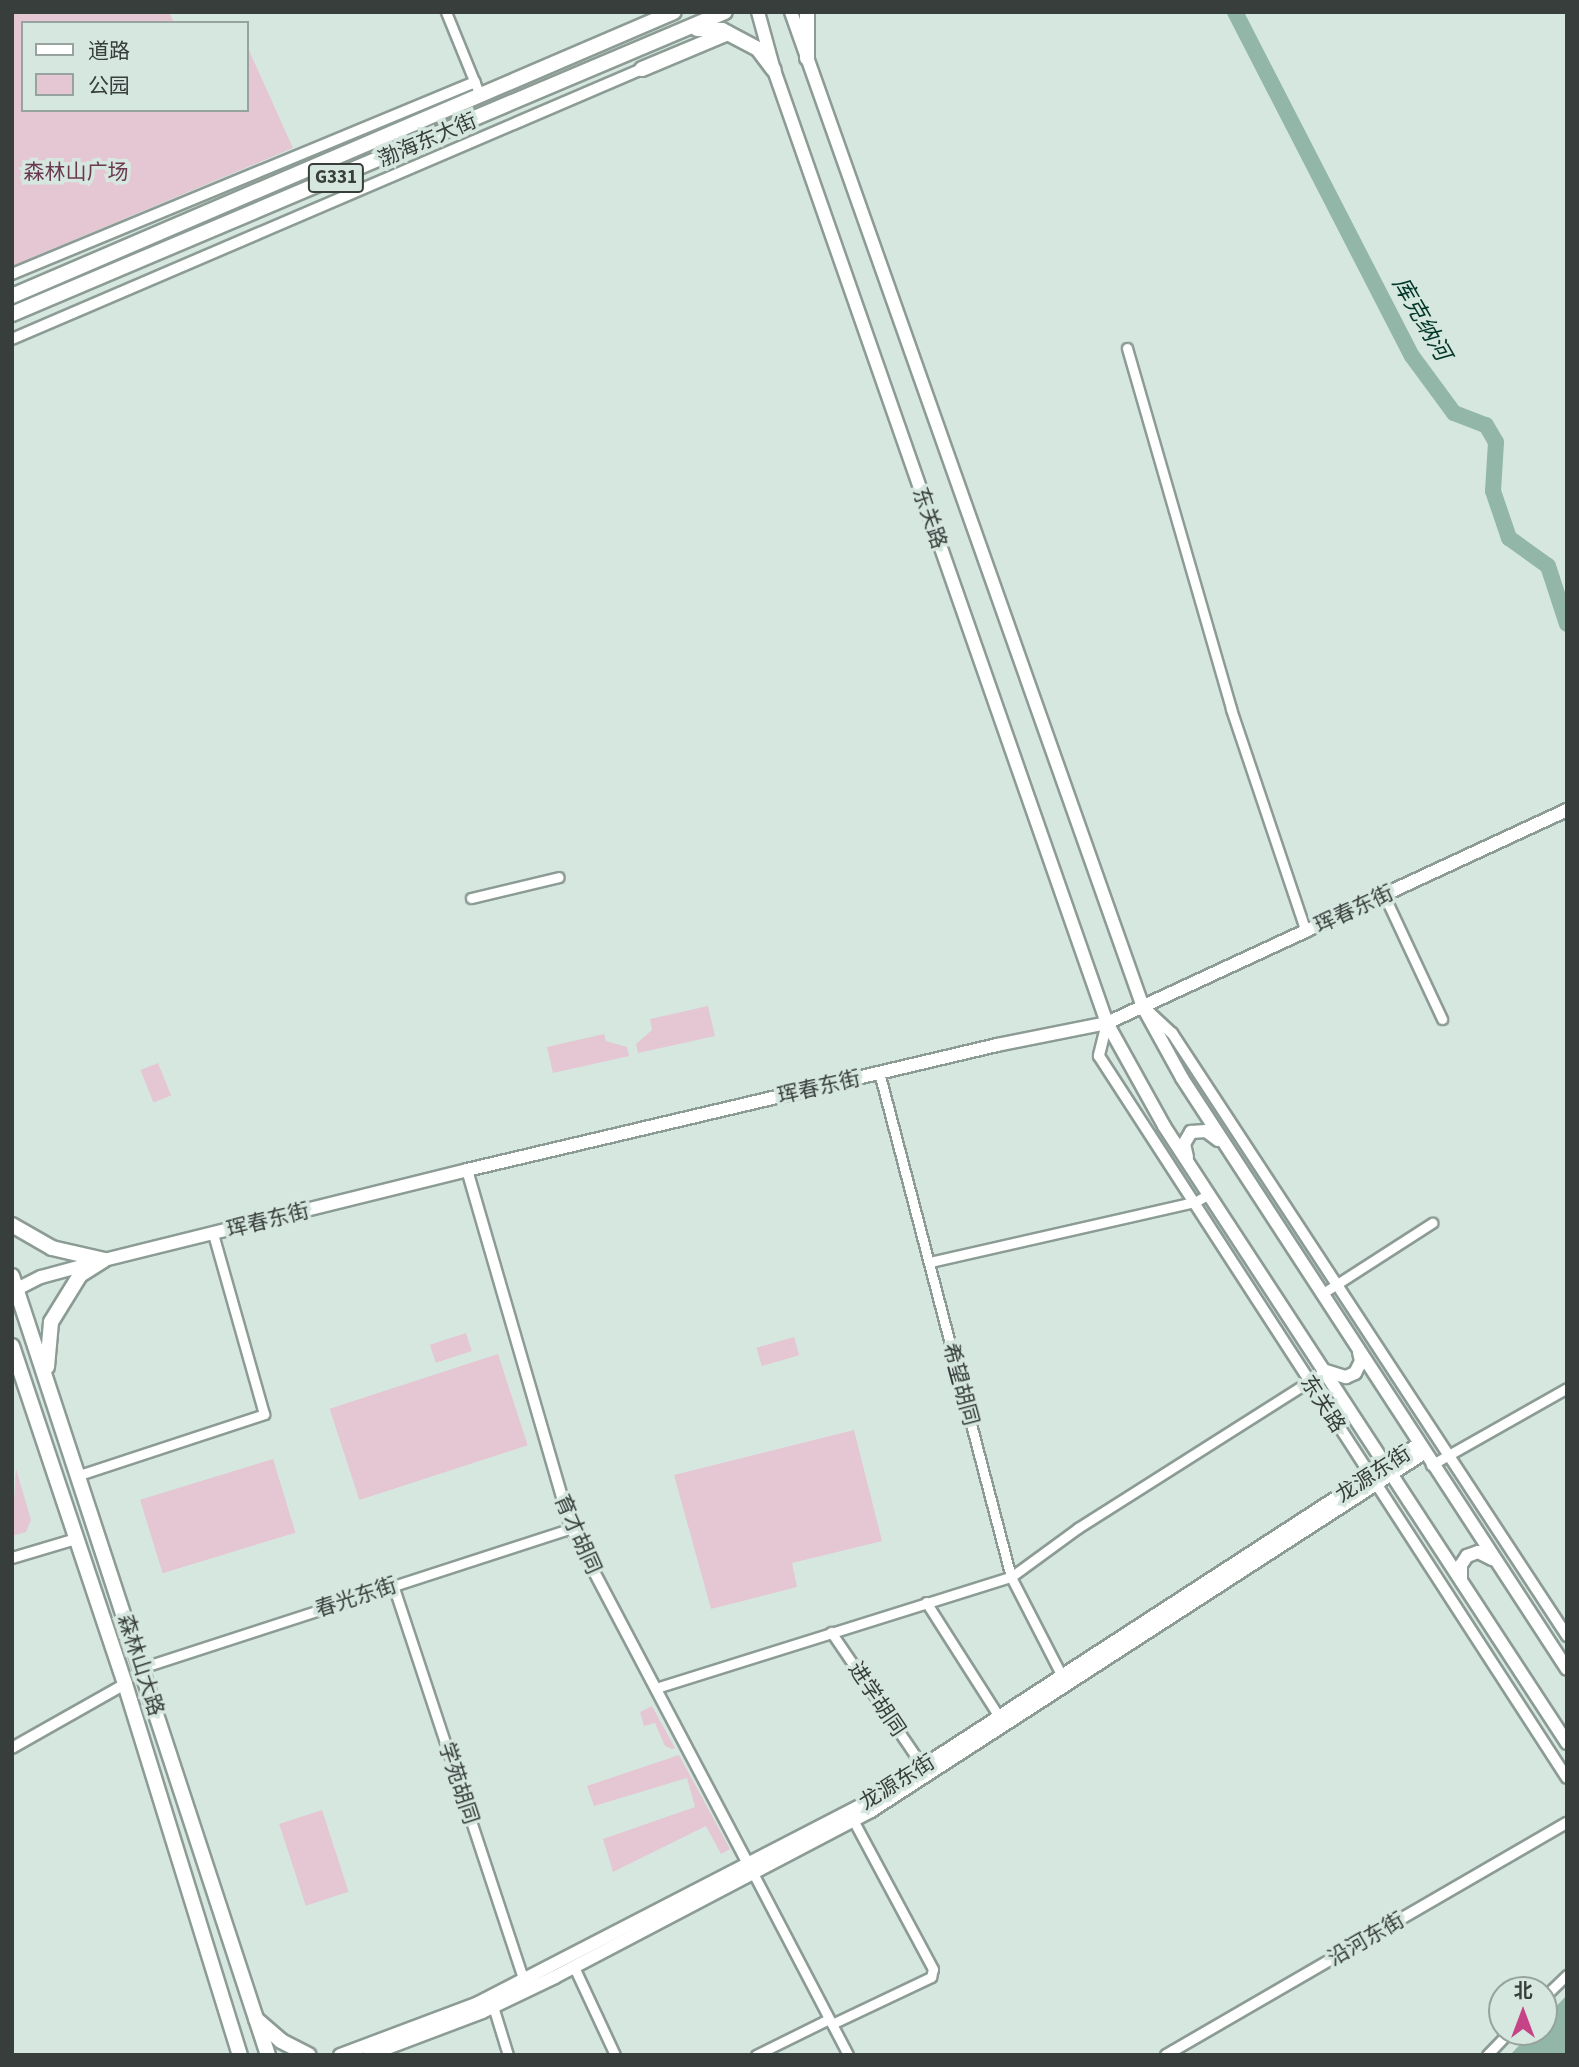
<!DOCTYPE html>
<html>
<head>
<meta charset="utf-8">
<style>
	body { margin:0 }
	#map { position:relative; width:1579px; height:2067px; overflow:hidden; background:#d6e7e0; font-family:"Source Sans 3","Noto Sans SC",sans-serif }
	div>[style] { position:absolute }
	[style*='--x'] { left:calc(var(--x)*1px); top:calc(var(--y)*1px); width:calc(var(--w)*1px); rotate:calc(var(--a)*1deg) }
	.green>* { inset:0; background:#e4c7d2; transform-origin:0 0 }
	.water>* { inset:0; background:#92b7a8 }
	.river>* { height:16px; margin:-8px; padding:0 8px; transform-origin:8px; border-radius:8px; background:#92b7a8 }
	.roads { filter:drop-shadow(2px 0 #8c9c95) drop-shadow(-2px 0 #8c9c95) drop-shadow(0 2px #8c9c95) drop-shadow(0 -2px #8c9c95) }
	.minor>* { height:9px; margin:-4.5px; padding:0 4.5px; transform-origin:4.5px; border-radius:4.5px; background:#fff }
	.tertiary>* { height:10px; margin:-5px; padding:0 5px; transform-origin:5px; border-radius:5px; background:#fff }
	.secondary>* { height:12px; margin:-6px; padding:0 6px; transform-origin:6px; border-radius:6px; background:#fff }
	.primary>* { height:14px; margin:-7px; padding:0 7px; transform-origin:7px; border-radius:7px; background:#fff }
	.trunk>* { height:14px; margin:-7px; padding:0 7px; transform-origin:7px; border-radius:7px; background:#fff }
	span { translate:-50% -50%; white-space:nowrap; text-align:center; line-height:1.15; -webkit-text-stroke:7px #d6e7e0; paint-order:stroke }
	.shield-label span { padding:2px 5px; background:#d6e7e0; border:2px solid; border-radius:5px; -webkit-text-stroke-width:0 }
	.shield-label { font-size:19px; color:#373e3b; font-weight:700 }
	.street-label { font-size:21px; color:#373e3b }
	.park-label { font-size:21px; color:#6a394f }
	.water-label { font-size:23px; color:#003728; font-style:italic }
	.frame { position:absolute; inset:0; border:14px solid #373e3b; pointer-events:none }
	.legend { position:absolute; left:21px; top:21px; width:228px; height:91px; box-sizing:border-box; background:#d6e7e0; border:2px solid #96a39e; margin:0; padding:9px 12px; list-style:none; font-size:21px; color:#373e3b }
	.legend li { display:flex; align-items:center; gap:14px; height:35px }
	.legend b { width:35px; border:2px solid #96a39e }
	.north { position:absolute; left:1488px; top:1976px; width:70px; height:70px; box-sizing:border-box; background:#d6e7e0; border:2px solid #96a39e; border-radius:50%; rotate:0deg; font-size:19px; font-weight:700; line-height:28px; text-align:center; color:#373e3b }
	.north::after { content:''; display:block; margin:auto; width:24px; height:32px; background:#c74387; clip-path:polygon(50% 0,100% 100%,50% 72%,0 100%) }
</style>
</head>
<body>
<div id="map">
	<div class="green">
		<i style="clip-path:polygon(12px 12px,169px 12px,174px 23px,23px 23px,23px 110px,247px 110px,247px 46px,293px 148px,12px 266px)"></i>
		<i style="clip-path:polygon(708px 1006px,715px 1036px,638px 1053px,636px 1044px,652px 1030px,650px 1019px)"></i>
		<i style="clip-path:polygon(604px 1034px,606px 1041px,627px 1047px,629px 1056px,553px 1073px,547px 1047px)"></i>
		<i style="left:158px;top:1063px;width:35px;height:19px;rotate:68deg"></i>
		<i style="left:466px;top:1333px;width:19px;height:38px;rotate:72deg"></i>
		<i style="left:794px;top:1337px;width:19px;height:39px;rotate:74deg"></i>
		<i style="left:498px;top:1354px;width:96px;height:177px;rotate:72deg"></i>
		<i style="clip-path:polygon(854px 1430px,882px 1541px,792px 1563px,797px 1587px,711px 1609px,674px 1475px)"></i>
		<i style="left:273px;top:1459px;width:77px;height:139px;rotate:73deg"></i>
		<i style="clip-path:polygon(16px 1469px,31px 1520px,26px 1532px,12px 1536px)"></i>
		<i style="clip-path:polygon(652px 1706px,675px 1748px,672px 1749px,665px 1746px,655px 1723px,644px 1726px,640px 1712px)"></i>
		<i style="clip-path:polygon(679px 1755px,730px 1849px,721px 1854px,706px 1826px,613px 1872px,603px 1839px,695px 1807px,687px 1778px,594px 1806px,587px 1786px)"></i>
		<i style="left:322px;top:1810px;width:86px;height:45px;rotate:72deg"></i>
	</div>
	<div class="water">
		<i style="clip-path:polygon(1567px 1995px,1567px 2055px,1510px 2055px,1532px 2032px,1544px 2032px,1544px 2019px)"></i>
	</div>
	<div class="river">
		<i style="--x:1235;--y:12;--w:387;--a:62.8"></i>
		<i style="--x:1412;--y:356;--w:71;--a:53.6"></i>
		<i style="--x:1454;--y:413;--w:34;--a:21"></i>
		<i style="--x:1486;--y:425;--w:20;--a:60"></i>
		<i style="--x:1496;--y:442;--w:49;--a:93.5"></i>
		<i style="--x:1493;--y:491;--w:50;--a:71.2"></i>
		<i style="--x:1509;--y:538;--w:48;--a:35.7"></i>
		<i style="--x:1548;--y:566;--w:61;--a:71.9"></i>
	</div>
	<div class="roads">
		<div class="minor">
			<i style="--x:446;--y:12;--w:82;--a:67.8"></i>
			<i style="--x:1127;--y:348;--w:376;--a:73.9"></i>
			<i style="--x:1231;--y:709;--w:235;--a:71.4"></i>
			<i style="--x:1384;--y:895;--w:137;--a:64.9"></i>
			<i style="--x:471;--y:898;--w:90;--a:-13.4"></i>
			<i style="--x:879;--y:1072;--w:522;--a:75.35"></i>
			<i style="--x:1011;--y:1577;--w:114;--a:62.8"></i>
			<i style="--x:930;--y:1262;--w:272;--a:-12.8"></i>
			<i style="--x:1195;--y:1202;--w:16;--a:-30"></i>
			<i style="--x:1323;--y:1293;--w:130;--a:-32.7"></i>
			<i style="--x:1431;--y:1465;--w:156;--a:-29.5"></i>
			<i style="--x:79;--y:1475;--w:195;--a:-18.2"></i>
			<i style="--x:264;--y:1414;--w:187;--a:-105.8"></i>
			<i style="--x:393;--y:1585;--w:416;--a:71.7"></i>
			<i style="--x:926;--y:1602;--w:138;--a:57.5"></i>
			<i style="--x:831;--y:1632;--w:163;--a:55.7"></i>
			<i style="--x:141;--y:1668;--w:452;--a:-18"></i>
			<i style="--x:656;--y:1688;--w:372;--a:-17.4"></i>
			<i style="--x:1011;--y:1577;--w:83;--a:-36.2"></i>
			<i style="--x:1078;--y:1528;--w:293;--a:-32.4"></i>
			<i style="--x:753;--y:1873;--w:205;--a:62.4"></i>
			<i style="--x:574;--y:1967;--w:97;--a:65"></i>
			<i style="--x:1544;--y:1997;--w:32;--a:-44"></i>
			<i style="--x:492;--y:2003;--w:54;--a:72.9"></i>
			<i style="--x:832;--y:2024;--w:110;--a:-25.4"></i>
			<i style="--x:931;--y:1977;--w:8;--a:-76"></i>
			<i style="--x:933;--y:1969;--w:171;--a:-118.2"></i>
			<i style="--x:756;--y:2055;--w:81;--a:-26.3"></i>
			<i style="--x:1487;--y:2055;--w:32;--a:-46"></i>
		</div>
		<div class="tertiary">
			<i style="--x:12;--y:274;--w:501;--a:-22.52"></i>
			<i style="--x:12;--y:339;--w:685;--a:-23.2"></i>
			<i style="--x:1148;--y:1011;--w:33;--a:43"></i>
			<i style="--x:1172;--y:1033;--w:721;--a:56.77"></i>
			<i style="--x:1107;--y:1023;--w:34;--a:104"></i>
			<i style="--x:1099;--y:1056;--w:860;--a:57.05"></i>
			<i style="--x:467;--y:1170;--w:373;--a:73.8"></i>
			<i style="--x:571;--y:1528;--w:386;--a:62.2"></i>
			<i style="--x:12;--y:1558;--w:67;--a:-16.5"></i>
			<i style="--x:12;--y:1748;--w:130;--a:-29.5"></i>
			<i style="--x:1166;--y:2055;--w:463;--a:-30.1"></i>
		</div>
		<div class="secondary">
			<i style="--x:758;--y:12;--w:60;--a:74.6"></i>
			<i style="--x:774;--y:70;--w:1010;--a:70.74"></i>
			<i style="--x:1107;--y:1023;--w:118;--a:61"></i>
			<i style="--x:1164;--y:1126;--w:737;--a:56.85"></i>
			<i style="--x:791;--y:12;--w:1055;--a:70.52"></i>
			<i style="--x:1143;--y:1007;--w:81;--a:61.2"></i>
			<i style="--x:1182;--y:1078;--w:705;--a:56.92"></i>
			<i style="--x:1187;--y:1157;--w:13;--a:-103"></i>
			<i style="--x:1184;--y:1144;--w:14;--a:-60"></i>
			<i style="--x:1191;--y:1132;--w:15;--a:-4"></i>
			<i style="--x:1206;--y:1131;--w:15;--a:37"></i>
			<i style="--x:17;--y:1289;--w:27;--a:-27"></i>
			<i style="--x:41;--y:1277;--w:65;--a:-15.1"></i>
			<i style="--x:104;--y:1260;--w:374;--a:-13.9"></i>
			<i style="--x:467;--y:1170;--w:545;--a:-13.27"></i>
			<i style="--x:997;--y:1045;--w:112;--a:-11.3"></i>
			<i style="--x:1107;--y:1023;--w:507;--a:-24.85"></i>
			<i style="--x:1326;--y:1371;--w:21;--a:17"></i>
			<i style="--x:1346;--y:1377;--w:10;--a:-24"></i>
			<i style="--x:1355;--y:1373;--w:13;--a:-63"></i>
			<i style="--x:1361;--y:1361;--w:9;--a:-103"></i>
			<i style="--x:1461;--y:1578;--w:13;--a:-90"></i>
			<i style="--x:1461;--y:1565;--w:11;--a:-56"></i>
			<i style="--x:1467;--y:1556;--w:12;--a:-20"></i>
			<i style="--x:1478;--y:1552;--w:16;--a:27"></i>
			<i style="--x:340;--y:2055;--w:147;--a:-20.6"></i>
			<i style="--x:478;--y:2003;--w:437;--a:-27.3"></i>
			<i style="--x:866;--y:1803;--w:659;--a:-32.99"></i>
			<i style="--x:369;--y:2055;--w:121;--a:-20.8"></i>
			<i style="--x:482;--y:2012;--w:81;--a:-25.6"></i>
			<i style="--x:555;--y:1977;--w:357;--a:-27.7"></i>
			<i style="--x:871;--y:1811;--w:659;--a:-32.92"></i>
		</div>
		<div class="primary">
			<i style="--x:12;--y:1225;--w:46;--a:29.9"></i>
			<i style="--x:52;--y:1248;--w:53;--a:13"></i>
			<i style="--x:12;--y:1276;--w:820;--a:71.81"></i>
			<i style="--x:12;--y:1346;--w:356;--a:71.5"></i>
			<i style="--x:125;--y:1684;--w:388;--a:72.8"></i>
			<i style="--x:47;--y:1367;--w:45;--a:-84.9"></i>
			<i style="--x:51;--y:1322;--w:55;--a:-58.3"></i>
			<i style="--x:80;--y:1275;--w:28;--a:-32"></i>
			<i style="--x:256;--y:2019;--w:33;--a:41"></i>
			<i style="--x:281;--y:2041;--w:31;--a:27"></i>
		</div>
		<div class="trunk">
			<i style="--x:807;--y:12;--w:46;--a:90"></i>
			<i style="--x:697;--y:29;--w:25;--a:2"></i>
			<i style="--x:722;--y:30;--w:41;--a:27.8"></i>
			<i style="--x:758;--y:49;--w:26;--a:53"></i>
			<i style="--x:642;--y:69;--w:93;--a:-22.7"></i>
			<i style="--x:12;--y:296;--w:720;--a:-23.22"></i>
			<i style="--x:12;--y:314;--w:774;--a:-22.96"></i>
		</div>
	</div>
	<div class="shield-label">
		<span style="left:336px;top:178px">G331</span>
	</div>
	<div class="street-label">
		<span style="left:427px;top:140px;rotate:-23deg">渤海东大街</span>
		<span style="left:930px;top:518px;rotate:71deg">东关路</span>
		<span style="left:1354px;top:909px;rotate:-25deg">珲春东街</span>
		<span style="left:819px;top:1087px;rotate:-13deg">珲春东街</span>
		<span style="left:268px;top:1220px;rotate:-14deg">珲春东街</span>
		<span style="left:961px;top:1384px;rotate:75deg">希望胡同</span>
		<span style="left:1323px;top:1404px;rotate:57deg">东关路</span>
		<span style="left:1373px;top:1474px;rotate:-33deg">龙源东街</span>
		<span style="left:578px;top:1534px;rotate:66deg">育才胡同</span>
		<span style="left:356px;top:1597px;rotate:-18deg">春光东街</span>
		<span style="left:141px;top:1665px;rotate:72deg">森林山大路</span>
		<span style="left:877px;top:1699px;rotate:56deg">进学胡同</span>
		<span style="left:897px;top:1782px;rotate:-32deg">龙源东街</span>
		<span style="left:459px;top:1783px;rotate:72deg">学苑胡同</span>
		<span style="left:1366px;top:1939px;rotate:-30deg">沿河东街</span>
	</div>
	<div class="park-label">
		<span style="left:76px;top:172px">森林山广场</span>
	</div>
	<div class="water-label">
		<span style="left:1421px;top:319px;rotate:60deg">库克纳河</span>
	</div>
	<div class="frame"></div>
	<ul class="legend">
	<li><b style="height:9px;background:#fff"></b>道路</li>
	<li><b style="height:19px;background:#e4c7d2"></b>公园</li>
	</ul>
	<div class="north">北</div>
</div>
</body>
</html>
